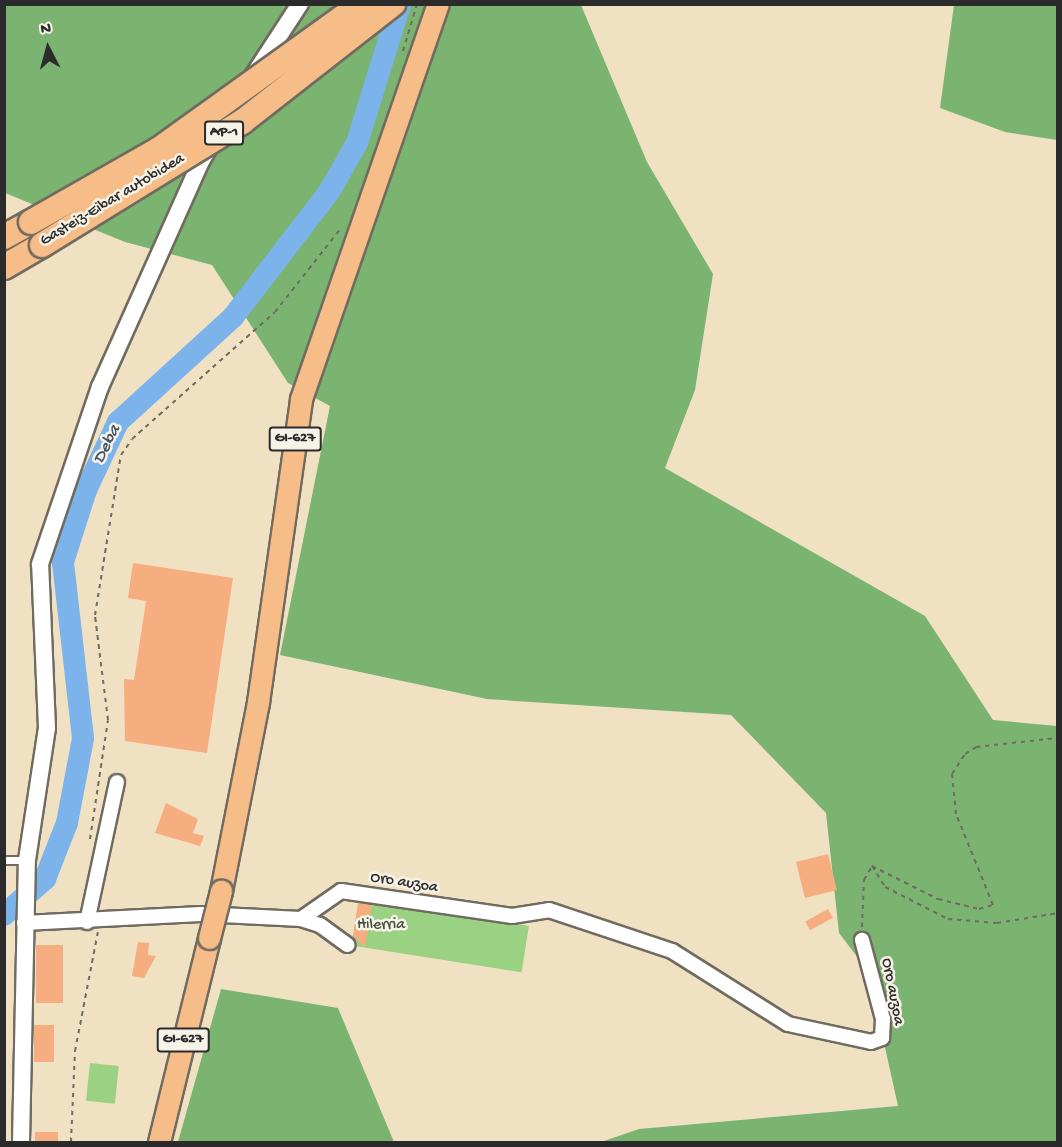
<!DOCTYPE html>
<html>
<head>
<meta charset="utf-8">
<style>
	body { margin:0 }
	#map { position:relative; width:1062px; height:1147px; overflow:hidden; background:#f1e1c3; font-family:"Gochi Hand",sans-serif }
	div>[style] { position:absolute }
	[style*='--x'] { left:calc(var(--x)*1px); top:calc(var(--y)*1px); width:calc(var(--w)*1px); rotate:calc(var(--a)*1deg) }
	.green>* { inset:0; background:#9ad183; transform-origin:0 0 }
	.forest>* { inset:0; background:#7bb371 }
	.river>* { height:22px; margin:-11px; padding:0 11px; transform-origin:11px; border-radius:11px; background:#7cb3eb }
	.building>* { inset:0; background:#f6ad80; transform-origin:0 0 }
	.path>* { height:2px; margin-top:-1px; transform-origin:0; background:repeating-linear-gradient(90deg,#706b60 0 4.5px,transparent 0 9px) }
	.roads { filter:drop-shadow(2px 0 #706b60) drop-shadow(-2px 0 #706b60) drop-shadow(0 2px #706b60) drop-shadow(0 -2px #706b60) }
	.service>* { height:7px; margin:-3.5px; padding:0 3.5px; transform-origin:3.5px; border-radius:3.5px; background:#fff }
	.minor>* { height:14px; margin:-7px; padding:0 7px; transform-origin:7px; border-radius:7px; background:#fff }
	.tertiary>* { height:16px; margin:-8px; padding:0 8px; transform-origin:8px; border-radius:8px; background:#fff }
	.primary>* { height:21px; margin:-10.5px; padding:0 10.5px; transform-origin:10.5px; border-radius:10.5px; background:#f7bd88 }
	.motorway>* { height:24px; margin:-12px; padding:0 12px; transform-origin:12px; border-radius:12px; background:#f7bd88 }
	.bridges { filter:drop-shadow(2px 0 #706b60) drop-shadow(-2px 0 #706b60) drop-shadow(0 2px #706b60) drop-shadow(0 -2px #706b60) }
	.primary-bridge>* { height:21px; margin:-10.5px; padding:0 10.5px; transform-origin:10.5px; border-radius:10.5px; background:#f7bd88 }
	.motorway-bridge>* { height:24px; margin:-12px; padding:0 12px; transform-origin:12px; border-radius:12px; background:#f7bd88 }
	span { translate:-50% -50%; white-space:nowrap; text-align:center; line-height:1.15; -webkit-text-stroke:5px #f7f3e8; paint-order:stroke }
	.shield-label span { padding:2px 4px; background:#f7f3e8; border:2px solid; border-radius:4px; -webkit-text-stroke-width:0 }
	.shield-label { font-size:15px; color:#2b2b2b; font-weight:700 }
	.street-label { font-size:16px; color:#2b2b2b }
	.park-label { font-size:16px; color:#475441 }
	.water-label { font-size:18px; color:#435465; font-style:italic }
	.frame { position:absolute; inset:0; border:6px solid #2b2b2b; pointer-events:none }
	.north { position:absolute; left:18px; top:18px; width:60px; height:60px; -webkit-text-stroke:4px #f7f3e8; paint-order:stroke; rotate:354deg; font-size:16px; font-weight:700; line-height:24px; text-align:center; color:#2b2b2b }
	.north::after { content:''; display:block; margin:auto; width:21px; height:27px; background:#2b2b2b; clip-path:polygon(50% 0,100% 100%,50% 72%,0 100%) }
</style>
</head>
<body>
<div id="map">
	<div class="green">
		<i style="left:359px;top:899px;width:172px;height:47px;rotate:9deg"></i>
		<i style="left:90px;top:1063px;width:29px;height:38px;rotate:6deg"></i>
	</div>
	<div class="forest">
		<i style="clip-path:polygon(4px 5px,581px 5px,647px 162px,713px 274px,695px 390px,665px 468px,925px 616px,993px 720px,1057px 726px,1057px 1142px,601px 1142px,639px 1129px,898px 1106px,868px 971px,839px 933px,826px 813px,731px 715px,487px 699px,280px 655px,330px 406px,288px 383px,212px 265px,125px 242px,5px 193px)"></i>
		<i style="clip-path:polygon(954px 5px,1057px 5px,1057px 140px,1005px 132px,940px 108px)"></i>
		<i style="clip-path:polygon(221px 989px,338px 1008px,394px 1142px,178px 1142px)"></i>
	</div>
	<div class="river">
		<i style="--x:4;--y:915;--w:55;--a:-41.3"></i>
		<i style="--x:45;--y:879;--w:60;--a:-68.6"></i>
		<i style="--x:67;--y:823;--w:86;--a:-79.3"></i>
		<i style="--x:83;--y:738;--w:177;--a:-96.5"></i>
		<i style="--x:63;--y:562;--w:76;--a:-72.3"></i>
		<i style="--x:86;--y:490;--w:75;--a:-64.8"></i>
		<i style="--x:118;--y:422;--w:156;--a:-42.4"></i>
		<i style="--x:233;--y:317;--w:158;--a:-52.5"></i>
		<i style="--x:329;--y:192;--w:56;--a:-60.3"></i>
		<i style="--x:357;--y:143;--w:145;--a:-72.8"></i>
	</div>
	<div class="building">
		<i style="clip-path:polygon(133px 563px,233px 578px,207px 753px,125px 741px,124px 679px,134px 680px,146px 601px,128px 598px)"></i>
		<i style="clip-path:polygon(166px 803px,198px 819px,193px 833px,204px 836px,200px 846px,155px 833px)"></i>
		<i style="left:828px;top:854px;width:37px;height:33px;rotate:76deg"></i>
		<i style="clip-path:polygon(358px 903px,372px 905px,365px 947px,353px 937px)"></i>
		<i style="left:828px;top:909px;width:10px;height:26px;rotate:61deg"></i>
		<i style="clip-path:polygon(138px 942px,149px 943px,148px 955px,156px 956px,144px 978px,132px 976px)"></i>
		<i style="left:36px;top:945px;width:27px;height:58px"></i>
		<i style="left:34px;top:1025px;width:20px;height:37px"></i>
		<i style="left:58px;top:1132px;width:11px;height:23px;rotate:90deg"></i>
	</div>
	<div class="path">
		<i style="--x:403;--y:51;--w:49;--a:-73.4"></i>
		<i style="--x:90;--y:839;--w:120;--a:-81.4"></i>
		<i style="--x:108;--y:720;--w:106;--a:-97.1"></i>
		<i style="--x:95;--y:615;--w:162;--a:-80.8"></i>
		<i style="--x:121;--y:455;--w:19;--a:-55"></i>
		<i style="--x:132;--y:439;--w:191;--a:-41.6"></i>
		<i style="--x:275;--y:312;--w:108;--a:-51.8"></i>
		<i style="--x:872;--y:866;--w:74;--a:26.6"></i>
		<i style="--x:938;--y:899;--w:42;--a:13.7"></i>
		<i style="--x:979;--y:909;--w:15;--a:-16"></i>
		<i style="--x:993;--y:905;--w:98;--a:-112.1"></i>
		<i style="--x:956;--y:814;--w:40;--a:-95.7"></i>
		<i style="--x:952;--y:774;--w:24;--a:-57"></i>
		<i style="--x:965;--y:754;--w:13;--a:-32"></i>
		<i style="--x:976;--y:747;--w:82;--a:-6.3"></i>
		<i style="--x:872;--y:866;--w:25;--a:58"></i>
		<i style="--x:885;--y:887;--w:71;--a:26.9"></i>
		<i style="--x:948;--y:919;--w:49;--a:4.7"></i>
		<i style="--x:997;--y:923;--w:62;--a:-9.3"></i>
		<i style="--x:862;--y:927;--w:47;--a:-87.6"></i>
		<i style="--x:864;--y:880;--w:16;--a:-60"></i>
		<i style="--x:71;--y:1142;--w:91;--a:-87.5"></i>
		<i style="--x:75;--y:1051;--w:121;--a:-79.1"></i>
	</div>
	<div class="roads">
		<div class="service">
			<i style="--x:4;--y:860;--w:23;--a:0"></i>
		</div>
		<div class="minor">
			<i style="--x:301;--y:919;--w:49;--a:-35"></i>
			<i style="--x:341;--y:891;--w:173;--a:8.3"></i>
			<i style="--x:512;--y:916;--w:37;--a:-9"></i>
			<i style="--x:549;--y:910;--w:130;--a:18.4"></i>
			<i style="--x:672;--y:951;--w:137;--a:32.2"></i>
			<i style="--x:788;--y:1024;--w:85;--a:12.2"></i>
			<i style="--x:871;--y:1042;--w:12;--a:-20"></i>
			<i style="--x:882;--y:1038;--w:19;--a:-87"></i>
			<i style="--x:883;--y:1019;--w:82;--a:-104.9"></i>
			<i style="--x:87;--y:922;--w:143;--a:-77.9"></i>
			<i style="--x:24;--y:923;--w:177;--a:-2.9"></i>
			<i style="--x:201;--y:914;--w:100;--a:2.9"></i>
			<i style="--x:301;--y:919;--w:20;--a:18"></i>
			<i style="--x:320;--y:925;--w:34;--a:36"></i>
		</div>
		<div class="tertiary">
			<i style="--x:253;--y:76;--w:86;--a:-56.9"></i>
			<i style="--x:21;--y:1142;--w:282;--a:-88.8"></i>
			<i style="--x:27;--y:860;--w:134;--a:-81.4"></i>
			<i style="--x:47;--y:728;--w:164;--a:-92.4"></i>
			<i style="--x:40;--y:564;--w:187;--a:-71.3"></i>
			<i style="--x:100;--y:387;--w:245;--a:-65.9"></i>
			<i style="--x:200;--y:163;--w:75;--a:-59.7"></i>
		</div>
		<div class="primary">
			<i style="--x:221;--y:891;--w:193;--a:-78.9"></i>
			<i style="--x:258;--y:702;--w:306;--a:-81.9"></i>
			<i style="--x:301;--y:399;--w:418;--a:-70.9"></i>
			<i style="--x:159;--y:1142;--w:210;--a:-76.2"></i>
		</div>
		<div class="motorway">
			<i style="--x:4;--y:237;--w:31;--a:-29"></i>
			<i style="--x:4;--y:267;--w:44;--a:-30.1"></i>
		</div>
	</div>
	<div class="bridges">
		<div class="primary-bridge">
			<i style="--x:209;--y:938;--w:49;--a:-75.7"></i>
		</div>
		<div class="motorway-bridge">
			<i style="--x:31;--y:222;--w:146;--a:-29.6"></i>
			<i style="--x:158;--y:150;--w:250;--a:-35.7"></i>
			<i style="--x:42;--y:245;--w:235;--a:-31.6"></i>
			<i style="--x:242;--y:122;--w:192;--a:-38"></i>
		</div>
	</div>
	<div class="shield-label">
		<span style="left:224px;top:133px">AP-1</span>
		<span style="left:295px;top:439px">GI-627</span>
		<span style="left:183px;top:1040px">GI-627</span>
	</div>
	<div class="street-label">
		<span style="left:113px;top:201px;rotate:-31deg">Gasteiz-Eibar autobidea</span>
		<span style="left:404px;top:884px;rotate:9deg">Oro auzoa</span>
		<span style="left:891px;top:992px;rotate:79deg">Oro auzoa</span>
	</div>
	<div class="park-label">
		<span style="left:381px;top:926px">Hilerria</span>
	</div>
	<div class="water-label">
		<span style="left:108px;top:445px;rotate:-63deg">Deba</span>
	</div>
	<div class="frame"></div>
	<div class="north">N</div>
</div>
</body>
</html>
